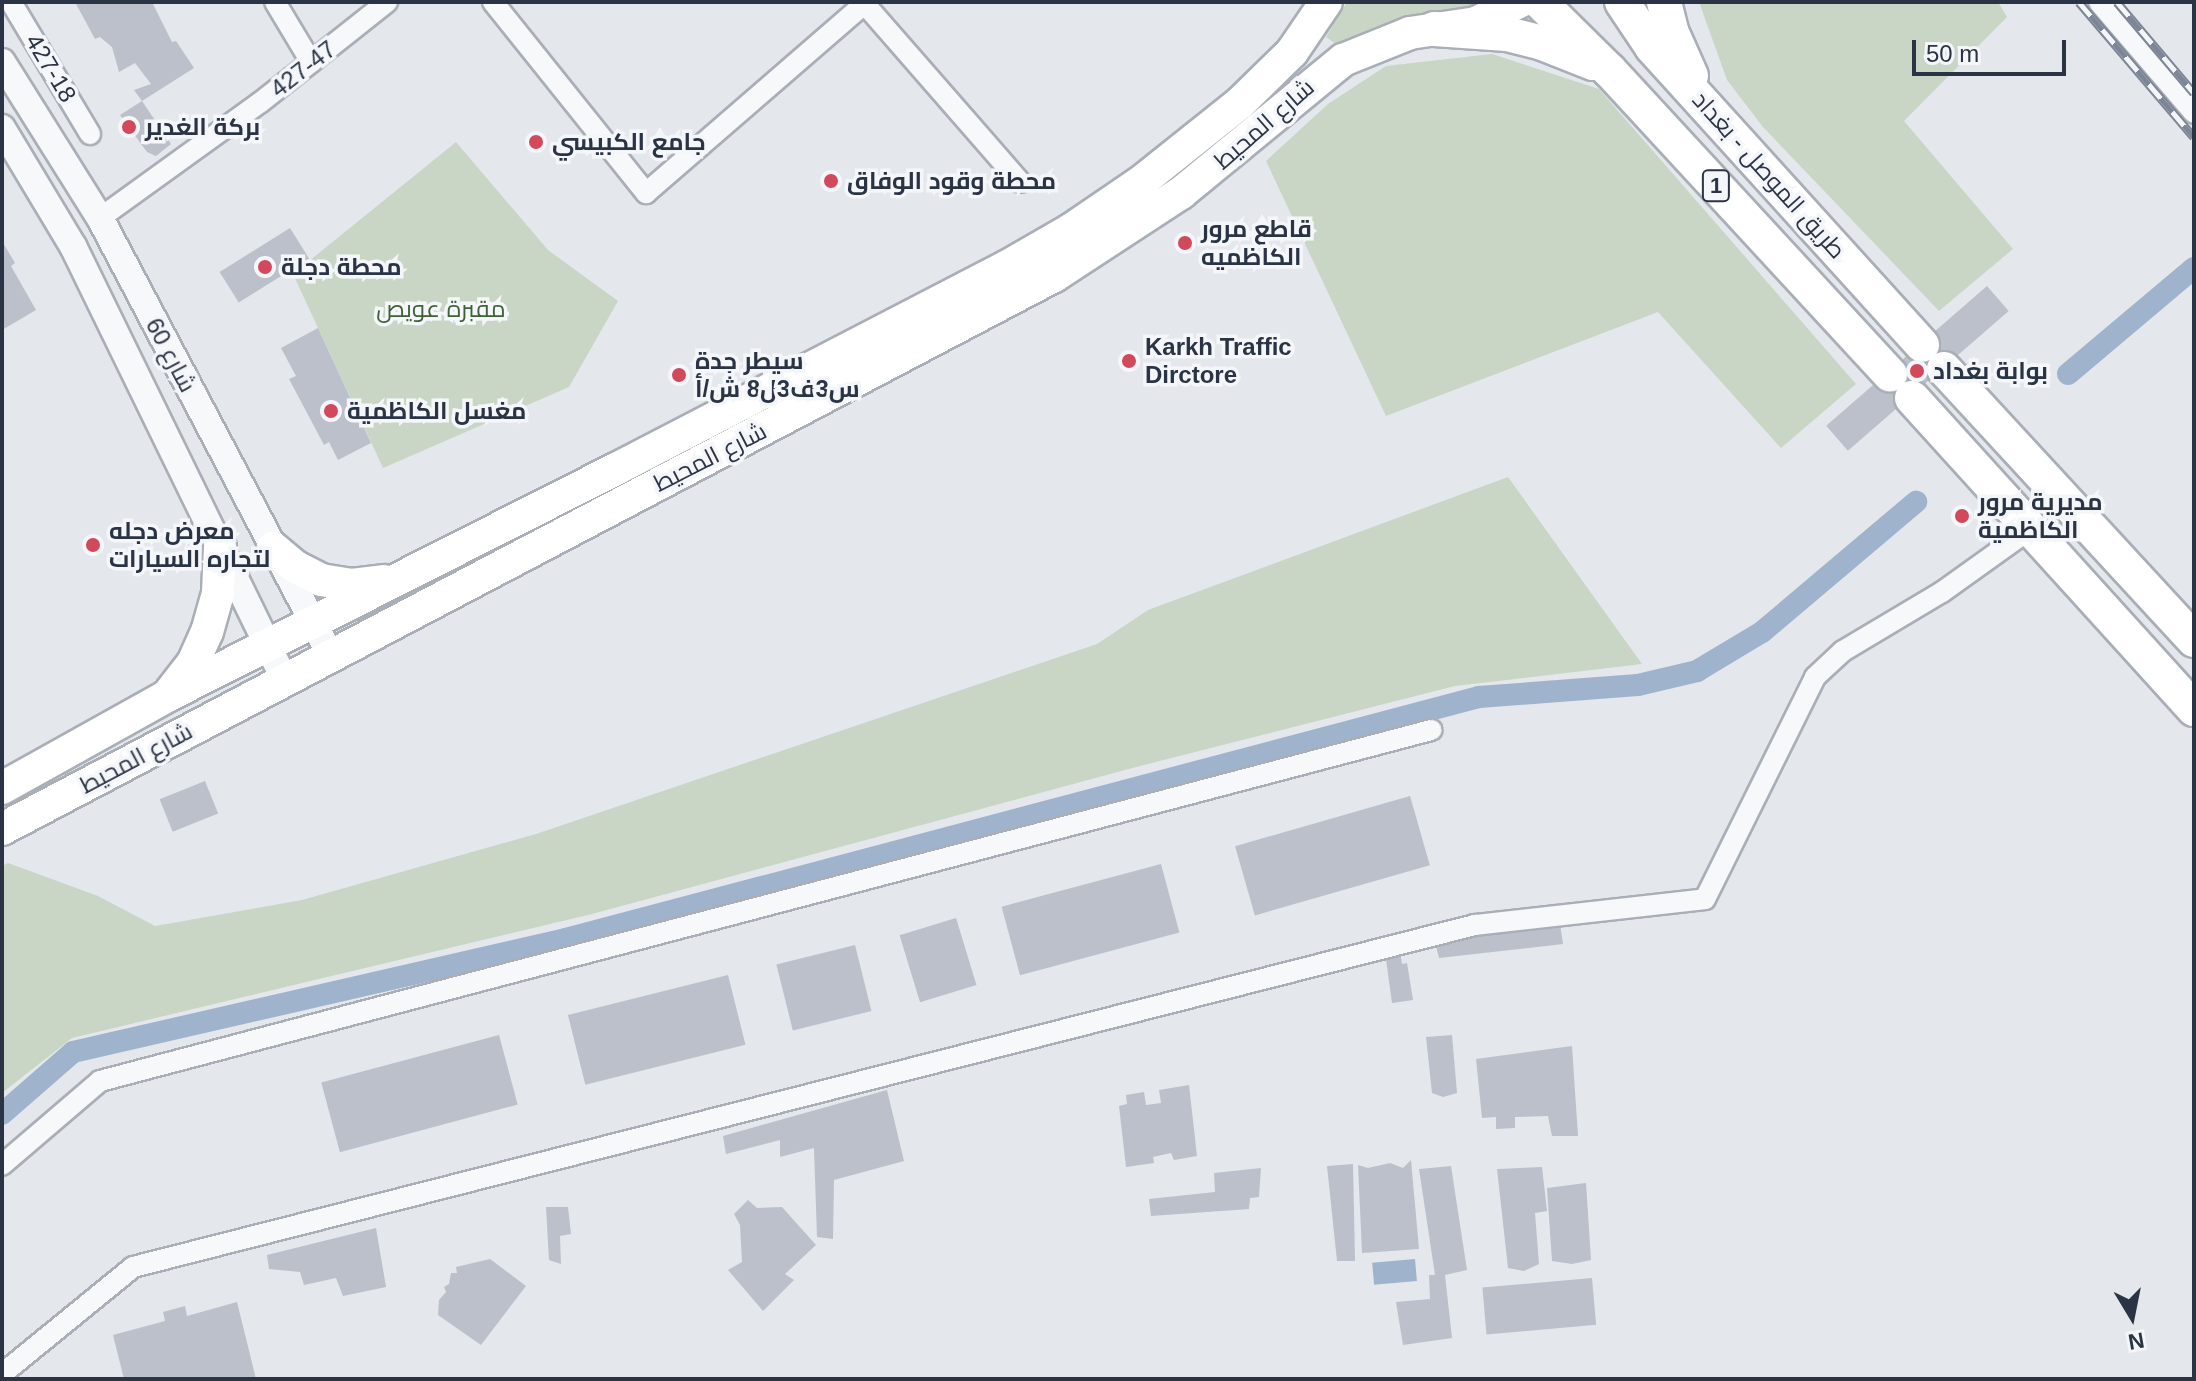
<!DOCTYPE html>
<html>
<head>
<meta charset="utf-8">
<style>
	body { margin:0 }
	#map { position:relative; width:2196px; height:1381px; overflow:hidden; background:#e4e7ec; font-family:Arial,Cairo,sans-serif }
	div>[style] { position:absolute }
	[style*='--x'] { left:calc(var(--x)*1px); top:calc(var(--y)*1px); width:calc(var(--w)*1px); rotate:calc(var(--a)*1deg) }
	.green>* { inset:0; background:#c9d6c5 }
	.water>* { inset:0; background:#9fb4cc; transform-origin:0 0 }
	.canal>* { height:22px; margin:-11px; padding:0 11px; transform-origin:11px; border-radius:11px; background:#9fb4cc }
	.building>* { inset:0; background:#bbc0ca; transform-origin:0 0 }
	.roads { filter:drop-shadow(2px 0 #a9aeb7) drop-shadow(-2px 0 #a9aeb7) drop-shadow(0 2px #a9aeb7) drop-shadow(0 -2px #a9aeb7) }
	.minor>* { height:20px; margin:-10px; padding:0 10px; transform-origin:10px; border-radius:10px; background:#f7f8fa }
	.tertiary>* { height:26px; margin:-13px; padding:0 13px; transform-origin:13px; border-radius:13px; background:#f7f8fa }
	.primary>* { height:32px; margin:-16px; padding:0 16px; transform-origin:16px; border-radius:16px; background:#fff }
	.trunk>* { height:34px; margin:-17px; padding:0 17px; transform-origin:17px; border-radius:17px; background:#fff }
	.rail>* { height:9px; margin-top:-4.5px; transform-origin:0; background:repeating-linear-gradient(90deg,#f4f6f9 0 18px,#7d8696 0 36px); box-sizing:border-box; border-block:2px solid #7d8696 }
	.dots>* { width:22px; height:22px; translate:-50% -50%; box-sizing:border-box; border:4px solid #f4f6f9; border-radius:50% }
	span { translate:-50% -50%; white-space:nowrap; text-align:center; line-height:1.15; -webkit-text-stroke:7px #f4f6f9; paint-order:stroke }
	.shield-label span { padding:2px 6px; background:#f4f6f9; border:2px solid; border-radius:6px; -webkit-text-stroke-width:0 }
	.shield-label { font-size:22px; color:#2b3445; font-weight:700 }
	.street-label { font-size:24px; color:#2b3445 }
	.poi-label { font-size:24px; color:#2b3445; font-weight:700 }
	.left { translate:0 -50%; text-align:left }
	.park-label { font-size:24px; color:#3f6138 }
	.frame { position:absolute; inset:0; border:4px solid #2b3445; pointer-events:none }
	.north { position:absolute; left:2092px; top:1277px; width:80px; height:80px; -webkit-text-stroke:6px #f4f6f9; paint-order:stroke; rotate:170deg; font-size:22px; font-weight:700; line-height:32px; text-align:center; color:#2b3445 }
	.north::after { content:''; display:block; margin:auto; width:28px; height:36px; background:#2b3445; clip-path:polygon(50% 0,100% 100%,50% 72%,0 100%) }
	.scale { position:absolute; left:1912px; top:40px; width:154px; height:36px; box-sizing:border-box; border:4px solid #2b3445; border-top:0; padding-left:10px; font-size:24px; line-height:28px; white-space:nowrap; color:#2b3445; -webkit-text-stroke:6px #f4f6f9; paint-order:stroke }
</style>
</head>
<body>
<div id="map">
	<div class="green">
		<i style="clip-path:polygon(1347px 2px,1495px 2px,1406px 17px,1376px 27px,1340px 47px,1326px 37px)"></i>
		<i style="clip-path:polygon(1699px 2px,1998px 2px,2007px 17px,1904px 121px,2013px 249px,1939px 311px,1763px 127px,1727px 80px)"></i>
		<i style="clip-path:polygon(1492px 54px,1599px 89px,1856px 384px,1781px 448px,1658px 312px,1386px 416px,1266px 161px,1328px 104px,1386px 66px)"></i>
		<i style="clip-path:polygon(456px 142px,548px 250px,618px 301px,569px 387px,383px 468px,293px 274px)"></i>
		<i style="clip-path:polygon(1508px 477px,1642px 664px,1455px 686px,1136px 767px,592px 914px,72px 1038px,2px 1093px,2px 866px,8px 863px,98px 896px,155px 926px,302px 900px,536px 834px,1097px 644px,1148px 610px)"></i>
	</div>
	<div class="water">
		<i style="left:1415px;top:1259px;width:22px;height:43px;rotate:85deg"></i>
	</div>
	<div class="canal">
		<i style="--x:2068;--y:374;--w:165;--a:-40.1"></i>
		<i style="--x:2;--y:1114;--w:94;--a:-41.1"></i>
		<i style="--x:73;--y:1052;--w:506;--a:-12.91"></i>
		<i style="--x:566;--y:939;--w:945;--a:-14.85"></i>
		<i style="--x:1479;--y:697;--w:159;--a:-4.3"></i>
		<i style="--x:1638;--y:685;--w:61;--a:-13.3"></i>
		<i style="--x:1697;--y:671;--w:76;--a:-31"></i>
		<i style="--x:1762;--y:632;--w:202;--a:-40.2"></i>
	</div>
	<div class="building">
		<i style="clip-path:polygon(75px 2px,152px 2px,172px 42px,176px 41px,194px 68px,142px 101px,134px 90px,151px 84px,135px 63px,119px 72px,112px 47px,100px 37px,95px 39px)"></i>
		<i style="clip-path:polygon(142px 101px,171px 144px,156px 156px,147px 152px,120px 115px)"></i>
		<i style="left:290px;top:228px;width:36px;height:83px;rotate:58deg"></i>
		<i style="clip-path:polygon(2px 241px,15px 263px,11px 266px,36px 310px,2px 330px)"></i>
		<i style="left:1987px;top:286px;width:33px;height:213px;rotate:49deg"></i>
		<i style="clip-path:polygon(318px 328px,371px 443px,338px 460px,329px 442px,324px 445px,289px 379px,296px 376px,281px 348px)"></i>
		<i style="left:205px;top:781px;width:35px;height:49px;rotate:68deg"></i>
		<i style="left:1410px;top:796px;width:72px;height:182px;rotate:74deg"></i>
		<i style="left:1161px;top:864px;width:71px;height:165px;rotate:75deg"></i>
		<i style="left:956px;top:918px;width:70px;height:59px;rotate:73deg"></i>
		<i style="clip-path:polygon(1560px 924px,1563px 944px,1439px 958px,1436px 946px,1443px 939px)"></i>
		<i style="left:855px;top:945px;width:68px;height:81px;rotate:76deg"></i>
		<i style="clip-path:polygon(1400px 951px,1402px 964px,1407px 963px,1413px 1000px,1392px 1003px,1385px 952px)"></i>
		<i style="left:728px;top:975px;width:72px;height:165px;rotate:76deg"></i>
		<i style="left:499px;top:1035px;width:72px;height:184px;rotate:75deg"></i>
		<i style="clip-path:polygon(1452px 1035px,1457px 1093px,1443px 1097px,1432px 1093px,1426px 1037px)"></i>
		<i style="clip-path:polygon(1572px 1046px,1578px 1136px,1552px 1136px,1548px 1116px,1515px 1117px,1515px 1128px,1496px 1129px,1496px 1117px,1482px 1118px,1476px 1059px)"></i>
		<i style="clip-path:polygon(1189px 1085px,1197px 1156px,1174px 1160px,1171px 1153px,1153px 1157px,1154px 1163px,1126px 1167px,1119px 1106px,1127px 1104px,1126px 1095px,1144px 1092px,1146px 1105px,1161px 1103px,1159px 1090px)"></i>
		<i style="clip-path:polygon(887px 1090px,904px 1161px,834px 1180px,833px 1239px,817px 1237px,814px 1148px,780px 1157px,780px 1140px,726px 1154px,723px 1136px)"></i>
		<i style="clip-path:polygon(1411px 1160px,1419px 1249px,1362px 1253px,1358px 1165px,1368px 1168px,1390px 1163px,1403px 1168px)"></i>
		<i style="clip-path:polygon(1353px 1164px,1355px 1261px,1337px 1261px,1327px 1166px)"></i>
		<i style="clip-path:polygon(1451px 1166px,1467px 1270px,1445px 1275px,1452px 1338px,1403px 1345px,1396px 1302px,1430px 1299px,1429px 1275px,1435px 1275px,1419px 1169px)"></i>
		<i style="clip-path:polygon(1542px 1167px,1547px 1211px,1535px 1213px,1539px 1264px,1524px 1271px,1508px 1268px,1497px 1169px)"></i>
		<i style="clip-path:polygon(1261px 1168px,1259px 1197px,1250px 1198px,1249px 1209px,1151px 1216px,1149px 1199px,1215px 1192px,1214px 1173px)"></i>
		<i style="clip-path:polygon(1586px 1183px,1591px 1260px,1572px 1264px,1552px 1261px,1547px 1188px)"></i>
		<i style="clip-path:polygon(748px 1200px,757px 1208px,782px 1207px,816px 1245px,785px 1274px,794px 1280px,763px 1311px,728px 1270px,742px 1262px,740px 1225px,734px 1214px)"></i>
		<i style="clip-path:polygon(546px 1207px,568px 1207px,571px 1234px,560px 1236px,561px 1264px,549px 1260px)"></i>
		<i style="clip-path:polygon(376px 1228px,386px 1287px,343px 1296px,336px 1278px,304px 1285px,300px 1272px,269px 1269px,267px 1255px)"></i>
		<i style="clip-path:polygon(490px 1259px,526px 1286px,481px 1345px,438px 1315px,439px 1300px,446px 1292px,444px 1287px,449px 1284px,451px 1273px,457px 1273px,456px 1267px)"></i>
		<i style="left:1592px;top:1278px;width:47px;height:110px;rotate:85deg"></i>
		<i style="clip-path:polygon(237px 1302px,256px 1379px,124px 1379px,113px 1335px,165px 1321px,163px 1312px,185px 1306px,187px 1316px)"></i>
	</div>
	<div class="roads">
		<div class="minor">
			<i style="--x:11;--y:2;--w:154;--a:59.1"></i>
			<i style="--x:275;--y:2;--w:70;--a:59"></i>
			<i style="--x:493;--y:2;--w:245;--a:51.3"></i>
			<i style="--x:646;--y:193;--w:289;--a:-40.9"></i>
			<i style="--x:863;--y:2;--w:239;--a:48.9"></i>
			<i style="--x:2099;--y:2;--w:146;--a:49.4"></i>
			<i style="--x:100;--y:218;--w:198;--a:-35.8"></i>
			<i style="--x:261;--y:102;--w:161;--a:-38.4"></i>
			<i style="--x:2;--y:1165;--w:129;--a:-40.6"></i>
			<i style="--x:100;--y:1081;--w:1377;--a:-14.77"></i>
			<i style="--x:2;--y:1374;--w:169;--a:-39.2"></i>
			<i style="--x:133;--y:1267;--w:1385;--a:-14.3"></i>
			<i style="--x:1475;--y:925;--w:231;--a:-6.4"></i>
			<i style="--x:1705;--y:899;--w:248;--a:-63.6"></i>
			<i style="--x:1815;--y:677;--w:38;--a:-43"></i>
			<i style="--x:1843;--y:651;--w:115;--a:-30.8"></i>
			<i style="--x:1942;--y:592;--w:108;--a:-35.6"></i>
		</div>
		<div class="tertiary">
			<i style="--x:2;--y:62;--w:184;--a:57.9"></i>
			<i style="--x:100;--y:218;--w:493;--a:62.2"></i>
			<i style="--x:2;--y:128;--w:138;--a:59"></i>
			<i style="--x:73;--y:246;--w:482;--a:64"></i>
		</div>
		<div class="primary">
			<i style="--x:273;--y:548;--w:30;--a:40"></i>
			<i style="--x:296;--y:567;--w:28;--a:27"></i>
			<i style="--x:321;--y:580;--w:30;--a:9"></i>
			<i style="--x:351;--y:585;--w:33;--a:-7"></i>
			<i style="--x:171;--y:691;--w:36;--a:-52"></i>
			<i style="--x:193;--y:663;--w:34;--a:-66"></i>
			<i style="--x:207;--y:632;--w:41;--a:-74.2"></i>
			<i style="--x:218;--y:593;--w:46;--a:-87.5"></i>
			<i style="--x:2;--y:788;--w:189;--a:-29.1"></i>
			<i style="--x:167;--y:696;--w:503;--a:-26.82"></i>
			<i style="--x:616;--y:469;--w:439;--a:-27.4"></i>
			<i style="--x:1006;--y:267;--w:76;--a:-29.9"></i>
			<i style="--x:1072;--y:229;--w:83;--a:-34.3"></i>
			<i style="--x:1141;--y:182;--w:127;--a:-38.6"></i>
			<i style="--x:1240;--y:103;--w:73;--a:-44.4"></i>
			<i style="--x:1292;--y:52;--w:60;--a:-55.8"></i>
			<i style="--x:2;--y:829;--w:1188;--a:-27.73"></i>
			<i style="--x:1054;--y:276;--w:152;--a:-33.2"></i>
			<i style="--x:1181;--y:193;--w:210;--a:-39.4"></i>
			<i style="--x:1343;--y:60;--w:72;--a:-21.9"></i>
			<i style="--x:1410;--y:33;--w:67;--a:-8.6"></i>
			<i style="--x:1476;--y:23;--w:48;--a:-26"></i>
		</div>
		<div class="trunk">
			<i style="--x:1540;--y:2;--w:98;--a:44.6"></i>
			<i style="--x:1610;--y:71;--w:413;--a:47.3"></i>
			<i style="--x:1622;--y:2;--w:54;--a:56.3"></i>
			<i style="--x:1652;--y:47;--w:402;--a:47.8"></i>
			<i style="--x:1664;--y:2;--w:30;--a:76"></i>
			<i style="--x:1671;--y:31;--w:49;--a:66"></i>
			<i style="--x:1434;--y:29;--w:73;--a:3.9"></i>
			<i style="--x:1507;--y:34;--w:36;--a:14"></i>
			<i style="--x:1542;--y:43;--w:55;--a:21.4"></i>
			<i style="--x:1944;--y:369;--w:369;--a:47.3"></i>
			<i style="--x:1912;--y:398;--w:420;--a:47.8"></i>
		</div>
	</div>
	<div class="rail">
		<i style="--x:2079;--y:2;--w:177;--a:49.6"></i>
		<i style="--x:2117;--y:2;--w:119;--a:49.8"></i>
	</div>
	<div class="dots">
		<i style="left:129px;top:127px;background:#d1495b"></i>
		<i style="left:536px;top:142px;background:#d1495b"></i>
		<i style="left:831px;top:181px;background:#d1495b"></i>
		<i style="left:1185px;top:243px;background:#d1495b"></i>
		<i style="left:265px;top:267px;background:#d1495b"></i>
		<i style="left:1129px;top:361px;background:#d1495b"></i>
		<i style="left:1917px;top:371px;background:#d1495b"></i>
		<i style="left:679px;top:375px;background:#d1495b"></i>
		<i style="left:331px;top:411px;background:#d1495b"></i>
		<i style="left:1962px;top:516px;background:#d1495b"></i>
		<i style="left:93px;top:545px;background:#d1495b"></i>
	</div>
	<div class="shield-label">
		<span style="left:1716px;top:186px">1</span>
	</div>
	<div class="street-label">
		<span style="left:51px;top:68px;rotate:59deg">427-18</span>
		<span style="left:303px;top:69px;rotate:-38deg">427-47</span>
		<span style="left:1264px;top:124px;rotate:-41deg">شارع المحيط</span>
		<span style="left:1769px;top:175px;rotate:48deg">طريق الموصل - بغداد</span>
		<span style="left:171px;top:355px;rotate:62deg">شارع 60</span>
		<span style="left:710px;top:457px;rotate:-27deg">شارع المحيط</span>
		<span style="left:136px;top:758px;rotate:-28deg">شارع المحيط</span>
	</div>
	<div class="poi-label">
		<span class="left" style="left:145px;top:127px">بركة الغدير</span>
		<span class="left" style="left:552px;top:142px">جامع الكبيسي</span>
		<span class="left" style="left:847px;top:181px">محطة وقود الوفاق</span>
		<span class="left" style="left:1201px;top:243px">قاطع مرور<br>الكاظميه</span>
		<span class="left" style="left:281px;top:267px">محطة دجلة</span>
		<span class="left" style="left:1145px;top:361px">Karkh Traffic<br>Dirctore</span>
		<span class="left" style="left:695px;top:375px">سيطر جدة<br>س3ف3ل8 ش/أ</span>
		<span class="left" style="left:1933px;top:371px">بوابة بغداد</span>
		<span class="left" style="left:347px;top:411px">مغسل الكاظمية</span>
		<span class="left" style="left:1978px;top:516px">مديرية مرور<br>الكاظمية</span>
		<span class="left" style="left:109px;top:545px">معرض دجله<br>لتجاره السيارات</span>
	</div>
	<div class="park-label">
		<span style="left:441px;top:309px">مقبرة عويص</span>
	</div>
	<div class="frame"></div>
	<div class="north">N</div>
	<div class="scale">50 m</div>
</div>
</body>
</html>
